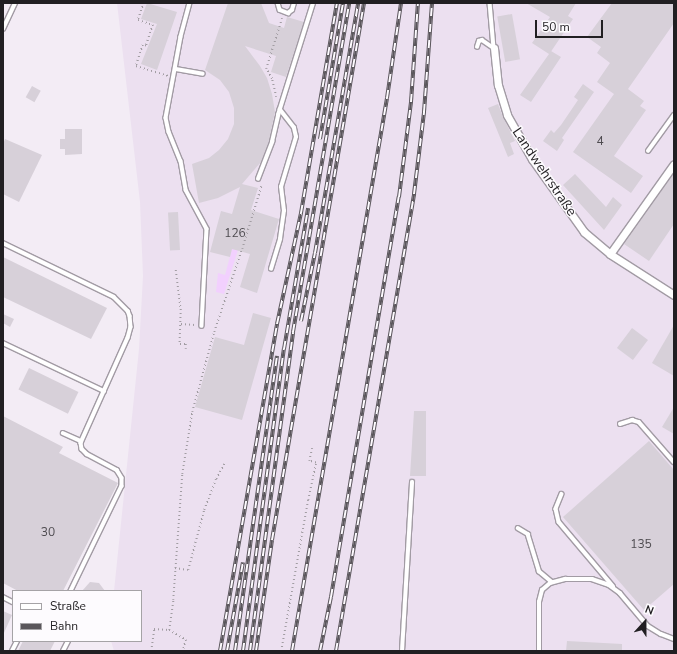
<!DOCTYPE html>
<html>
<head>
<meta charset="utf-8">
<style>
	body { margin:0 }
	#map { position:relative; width:677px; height:654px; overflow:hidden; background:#f3ecf5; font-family:"Nunito Sans",sans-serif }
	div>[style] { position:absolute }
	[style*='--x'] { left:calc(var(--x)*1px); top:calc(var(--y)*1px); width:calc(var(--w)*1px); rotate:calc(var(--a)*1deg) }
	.built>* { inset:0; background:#ece0f0 }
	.green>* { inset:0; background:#f2d0fe }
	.building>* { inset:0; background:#d7d0d9; transform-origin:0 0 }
	.path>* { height:1.5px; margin-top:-0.75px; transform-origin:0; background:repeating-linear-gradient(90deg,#a29da3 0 1px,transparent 0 4px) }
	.roads { filter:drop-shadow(1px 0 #a29ba4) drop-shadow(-1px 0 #a29ba4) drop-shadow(0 1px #a29ba4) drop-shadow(0 -1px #a29ba4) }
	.lane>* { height:3.5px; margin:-1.75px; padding:0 1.75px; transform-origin:1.75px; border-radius:1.75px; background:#fff }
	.street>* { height:7px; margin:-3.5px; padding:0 3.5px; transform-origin:3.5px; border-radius:3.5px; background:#fff }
	.rail>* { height:4px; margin-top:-2px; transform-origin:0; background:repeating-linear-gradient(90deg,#fdfbfe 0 8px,#5a565b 0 16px); box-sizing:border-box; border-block:1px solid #5a565b }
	span { translate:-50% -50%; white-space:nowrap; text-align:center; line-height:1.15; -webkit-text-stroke:3px #fdfbfe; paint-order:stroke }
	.number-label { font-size:12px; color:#4e4b50 }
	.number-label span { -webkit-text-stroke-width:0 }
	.street-label { font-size:14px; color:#211f22 }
	.frame { position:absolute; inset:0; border:4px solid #211f22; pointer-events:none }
	.legend { position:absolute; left:12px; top:590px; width:130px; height:52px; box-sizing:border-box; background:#fdfbfe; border:1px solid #a5a3a6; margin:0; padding:5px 7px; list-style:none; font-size:12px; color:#211f22 }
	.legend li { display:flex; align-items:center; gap:8px; height:20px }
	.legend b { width:20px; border:1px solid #a5a3a6 }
	.north { position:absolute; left:625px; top:602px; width:40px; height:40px; -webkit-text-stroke:3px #fdfbfe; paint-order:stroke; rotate:21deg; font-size:11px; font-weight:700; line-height:16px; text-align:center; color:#211f22 }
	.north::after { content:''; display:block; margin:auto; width:14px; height:18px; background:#211f22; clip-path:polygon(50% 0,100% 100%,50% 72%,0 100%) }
	.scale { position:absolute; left:535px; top:20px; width:68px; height:18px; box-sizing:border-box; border:2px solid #211f22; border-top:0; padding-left:5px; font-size:12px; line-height:14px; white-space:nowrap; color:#211f22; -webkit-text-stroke:3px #fdfbfe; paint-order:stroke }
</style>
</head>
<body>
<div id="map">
	<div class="built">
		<i style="clip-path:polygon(117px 3px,674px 3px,674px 651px,114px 651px,111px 641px,141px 641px,141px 591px,114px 591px,139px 349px,143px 276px,140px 202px)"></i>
	</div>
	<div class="green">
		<i style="clip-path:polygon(232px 249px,238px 250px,224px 294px,216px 292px,218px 273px,225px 275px)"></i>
	</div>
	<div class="building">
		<i style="clip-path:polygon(147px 3px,177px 12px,157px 70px,141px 64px,157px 24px,141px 19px)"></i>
		<i style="clip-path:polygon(228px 3px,261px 3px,269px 23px,284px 28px,287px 17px,304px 22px,286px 77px,271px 72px,276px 56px,245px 46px,260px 66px,267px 78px,272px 94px,275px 112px,269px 141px,261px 162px,242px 184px,258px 188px,251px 210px,279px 219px,257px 293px,240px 287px,250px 254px,232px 249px,230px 257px,210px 252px,221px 211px,232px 214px,240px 187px,218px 198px,199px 203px,192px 164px,209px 158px,219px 150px,228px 139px,234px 124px,234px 108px,229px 92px,220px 80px,205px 70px)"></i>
		<i style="clip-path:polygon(526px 3px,576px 3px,568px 16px,573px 19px,550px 53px,551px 51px,561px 57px,531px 102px,520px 95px,549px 54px,532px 43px,550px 17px)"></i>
		<i style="clip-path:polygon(612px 3px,674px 3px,674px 23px,628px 89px,644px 101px,640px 106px,646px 110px,614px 156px,643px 176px,631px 193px,573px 152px,614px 94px,597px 82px,610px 63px,597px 53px,601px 47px,587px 37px)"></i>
		<i style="left:512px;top:14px;width:46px;height:15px;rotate:80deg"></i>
		<i style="clip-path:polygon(583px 84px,594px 92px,562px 138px,564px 140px,557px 151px,543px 141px,551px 130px,554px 133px,561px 125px,578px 100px,574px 97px)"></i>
		<i style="left:32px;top:86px;width:10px;height:13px;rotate:29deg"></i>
		<i style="clip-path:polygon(498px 104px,503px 117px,515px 141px,510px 143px,514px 154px,508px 157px,488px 108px)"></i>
		<i style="clip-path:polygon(65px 129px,82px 129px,82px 154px,65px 155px,65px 149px,60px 149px,60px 139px,65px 139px)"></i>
		<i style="clip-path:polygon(5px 139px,42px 155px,19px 202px,3px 194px,3px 144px)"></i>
		<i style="clip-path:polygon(674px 173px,674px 224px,649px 261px,624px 244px)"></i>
		<i style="clip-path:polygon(575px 174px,606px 207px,613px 197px,622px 205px,604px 230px,563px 185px)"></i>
		<i style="left:178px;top:212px;width:38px;height:10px;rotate:87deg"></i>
		<i style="clip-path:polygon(3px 257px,107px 308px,91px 339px,3px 297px)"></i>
		<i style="clip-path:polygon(253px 313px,271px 318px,242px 420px,195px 407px,215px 337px,244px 345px)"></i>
		<i style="clip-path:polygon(3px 314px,14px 319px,10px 327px,3px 323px)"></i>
		<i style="clip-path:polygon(674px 325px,674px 376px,652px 363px)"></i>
		<i style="left:632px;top:328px;width:20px;height:25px;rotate:37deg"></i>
		<i style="left:29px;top:368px;width:55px;height:24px;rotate:26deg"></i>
		<i style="clip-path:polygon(674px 407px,674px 434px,662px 427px)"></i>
		<i style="clip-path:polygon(414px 411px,426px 411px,426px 476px,410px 476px)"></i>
		<i style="clip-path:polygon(3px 416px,63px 447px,59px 453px,118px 483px,63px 591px,18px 591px,3px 583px)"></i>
		<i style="clip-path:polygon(649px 441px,674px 470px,674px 584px,644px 610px,563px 517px)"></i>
		<i style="clip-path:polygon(90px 582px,99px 583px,105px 591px,82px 591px)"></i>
		<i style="clip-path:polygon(3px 611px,12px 615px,3px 635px)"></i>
		<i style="clip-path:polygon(23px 641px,55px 641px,50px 651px,18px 651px)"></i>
		<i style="clip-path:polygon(567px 641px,622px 644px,622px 651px,566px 651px)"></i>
	</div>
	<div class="path">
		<i style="--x:144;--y:3;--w:18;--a:109"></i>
		<i style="--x:138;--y:20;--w:16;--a:18"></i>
		<i style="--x:153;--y:25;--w:22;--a:108"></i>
		<i style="--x:146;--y:46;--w:3;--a:-162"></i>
		<i style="--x:143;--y:45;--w:22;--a:108"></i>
		<i style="--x:136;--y:66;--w:34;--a:17"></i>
		<i style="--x:276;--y:97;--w:18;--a:-103"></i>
		<i style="--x:272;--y:79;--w:12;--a:-121"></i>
		<i style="--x:266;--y:69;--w:53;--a:-72.6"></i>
		<i style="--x:176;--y:270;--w:39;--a:83"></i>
		<i style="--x:181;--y:309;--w:35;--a:92"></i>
		<i style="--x:180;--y:344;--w:6;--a:0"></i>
		<i style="--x:186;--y:344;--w:5;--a:90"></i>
		<i style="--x:181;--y:324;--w:14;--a:4"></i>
		<i style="--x:175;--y:568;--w:13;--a:9"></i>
		<i style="--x:188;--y:570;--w:62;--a:-75.1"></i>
		<i style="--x:204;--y:510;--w:33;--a:-69"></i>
		<i style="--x:216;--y:479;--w:18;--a:-61"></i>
		<i style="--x:169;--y:630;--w:20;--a:30"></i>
		<i style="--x:186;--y:640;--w:11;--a:105"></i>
		<i style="--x:151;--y:651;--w:22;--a:-82"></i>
		<i style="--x:154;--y:629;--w:15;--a:4"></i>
		<i style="--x:169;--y:630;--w:30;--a:-82"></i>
		<i style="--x:173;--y:600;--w:126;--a:-85.9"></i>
		<i style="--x:182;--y:474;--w:63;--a:-80.8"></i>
		<i style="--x:192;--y:412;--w:83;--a:-74.6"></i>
		<i style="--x:214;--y:332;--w:88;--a:-71.4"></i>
		<i style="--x:242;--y:249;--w:65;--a:-73"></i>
		<i style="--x:261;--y:187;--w:3;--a:-108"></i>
		<i style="--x:281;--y:651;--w:153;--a:-79.9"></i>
		<i style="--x:308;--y:500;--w:38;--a:-78"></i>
		<i style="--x:316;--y:463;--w:7;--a:-164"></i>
		<i style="--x:309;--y:461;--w:13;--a:-77"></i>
	</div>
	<div class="roads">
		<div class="lane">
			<i style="--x:190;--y:3;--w:35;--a:105"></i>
			<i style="--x:181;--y:37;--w:82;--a:100.5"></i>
			<i style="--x:166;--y:118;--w:14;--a:78"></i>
			<i style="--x:169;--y:132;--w:31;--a:68"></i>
			<i style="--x:181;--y:161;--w:29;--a:80"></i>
			<i style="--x:186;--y:190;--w:44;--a:61.7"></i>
			<i style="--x:207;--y:229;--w:97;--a:93"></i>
			<i style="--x:278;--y:3;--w:7;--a:74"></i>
			<i style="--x:280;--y:10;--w:9;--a:21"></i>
			<i style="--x:288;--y:13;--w:5;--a:-37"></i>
			<i style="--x:292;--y:10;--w:7;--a:-74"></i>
			<i style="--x:490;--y:3;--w:45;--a:84.9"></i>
			<i style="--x:3;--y:29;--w:29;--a:-65"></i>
			<i style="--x:477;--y:47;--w:6;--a:-72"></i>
			<i style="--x:479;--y:41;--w:3;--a:-18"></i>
			<i style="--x:482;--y:40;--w:14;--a:34"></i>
			<i style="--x:176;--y:69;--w:27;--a:10"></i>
			<i style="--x:648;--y:151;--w:44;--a:-54.2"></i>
			<i style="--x:258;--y:179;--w:40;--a:-69"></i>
			<i style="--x:272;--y:142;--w:28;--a:-77"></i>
			<i style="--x:278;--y:115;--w:117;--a:-72.6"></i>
			<i style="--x:3;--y:243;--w:123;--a:25.9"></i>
			<i style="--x:114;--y:297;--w:20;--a:45"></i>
			<i style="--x:128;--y:311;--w:5;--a:68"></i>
			<i style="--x:130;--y:316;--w:11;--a:85"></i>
			<i style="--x:131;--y:327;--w:11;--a:105"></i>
			<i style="--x:128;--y:338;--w:115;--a:114.1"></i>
			<i style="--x:81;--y:443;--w:6;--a:81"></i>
			<i style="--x:82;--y:449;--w:7;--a:45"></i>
			<i style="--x:87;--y:454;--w:34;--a:28"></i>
			<i style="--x:117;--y:470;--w:9;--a:58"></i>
			<i style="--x:122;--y:478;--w:8;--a:90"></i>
			<i style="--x:122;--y:486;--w:117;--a:115.9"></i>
			<i style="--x:271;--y:269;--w:31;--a:-73"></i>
			<i style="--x:280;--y:239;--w:28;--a:-82"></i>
			<i style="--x:284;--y:211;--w:24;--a:-97"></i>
			<i style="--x:281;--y:187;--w:52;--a:-73.3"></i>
			<i style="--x:296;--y:137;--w:9;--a:-103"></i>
			<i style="--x:294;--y:128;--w:23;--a:-128"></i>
			<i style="--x:3;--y:343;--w:112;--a:25.4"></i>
			<i style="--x:620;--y:424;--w:13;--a:-18"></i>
			<i style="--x:632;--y:420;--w:7;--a:16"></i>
			<i style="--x:639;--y:422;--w:53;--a:48.8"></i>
			<i style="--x:63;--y:433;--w:20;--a:24"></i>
			<i style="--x:562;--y:494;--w:16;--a:112"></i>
			<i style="--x:556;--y:509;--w:13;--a:77"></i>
			<i style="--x:559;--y:522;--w:84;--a:49.8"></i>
			<i style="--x:518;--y:528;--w:12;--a:31"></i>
			<i style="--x:528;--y:534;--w:39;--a:73"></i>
			<i style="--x:539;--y:571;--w:17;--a:40"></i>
			<i style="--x:3;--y:597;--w:11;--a:27"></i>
			<i style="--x:12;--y:651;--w:11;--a:-63"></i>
			<i style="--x:63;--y:651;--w:11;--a:-63"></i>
			<i style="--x:402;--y:651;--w:169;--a:-86.6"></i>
			<i style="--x:539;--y:651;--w:49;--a:-90"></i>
			<i style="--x:539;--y:602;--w:12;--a:-76"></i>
			<i style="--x:542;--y:590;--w:11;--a:-41"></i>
			<i style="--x:550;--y:583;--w:16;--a:-15"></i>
			<i style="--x:565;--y:579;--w:27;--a:0"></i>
			<i style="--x:592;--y:579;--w:18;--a:19"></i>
			<i style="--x:609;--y:585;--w:14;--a:36"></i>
			<i style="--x:620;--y:593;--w:43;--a:49.7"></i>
			<i style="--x:648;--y:626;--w:15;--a:32"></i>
			<i style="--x:661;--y:634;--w:14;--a:21"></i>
		</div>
		<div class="street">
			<i style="--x:494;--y:48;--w:37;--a:84"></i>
			<i style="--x:498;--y:85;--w:31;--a:73"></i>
			<i style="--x:507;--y:115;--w:51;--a:60.4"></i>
			<i style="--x:532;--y:159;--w:90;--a:54.5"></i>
			<i style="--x:584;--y:232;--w:34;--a:40"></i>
			<i style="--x:610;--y:254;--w:76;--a:32.6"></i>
			<i style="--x:610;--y:254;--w:110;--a:-54.6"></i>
		</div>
	</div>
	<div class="rail">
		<i style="--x:320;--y:139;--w:138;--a:-80.4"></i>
		<i style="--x:301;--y:321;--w:69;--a:-78.4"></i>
		<i style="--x:315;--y:253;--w:254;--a:-80.2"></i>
		<i style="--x:220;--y:651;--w:332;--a:-80.1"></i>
		<i style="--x:277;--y:324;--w:114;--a:-77.8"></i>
		<i style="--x:301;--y:213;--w:213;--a:-80.3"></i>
		<i style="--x:227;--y:651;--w:90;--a:-79.8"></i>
		<i style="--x:235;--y:651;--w:298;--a:-81.9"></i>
		<i style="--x:243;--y:651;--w:305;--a:-82.3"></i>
		<i style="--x:284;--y:349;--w:143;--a:-80.3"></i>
		<i style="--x:250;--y:651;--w:322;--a:-82.3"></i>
		<i style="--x:293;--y:332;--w:334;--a:-80.3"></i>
		<i style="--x:256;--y:651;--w:112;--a:-81.8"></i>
		<i style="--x:272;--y:540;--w:545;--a:-80.28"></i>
		<i style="--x:292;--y:651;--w:561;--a:-80.25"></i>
		<i style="--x:387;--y:98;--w:96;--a:-81.6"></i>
		<i style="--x:320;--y:651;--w:55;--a:-78.5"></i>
		<i style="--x:331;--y:597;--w:406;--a:-80.4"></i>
		<i style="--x:399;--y:197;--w:96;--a:-82.8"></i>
		<i style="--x:411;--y:102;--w:99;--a:-86"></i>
		<i style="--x:336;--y:651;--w:464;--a:-80.3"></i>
		<i style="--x:414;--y:194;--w:83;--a:-83"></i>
		<i style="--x:424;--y:112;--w:109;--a:-85.8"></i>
	</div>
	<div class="number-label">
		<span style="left:600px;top:142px">4</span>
		<span style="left:235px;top:234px">126</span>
		<span style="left:48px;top:533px">30</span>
		<span style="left:641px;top:545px">135</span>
	</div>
	<div class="street-label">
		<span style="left:544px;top:172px;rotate:56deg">Landwehrstraße</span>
	</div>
	<div class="frame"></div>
	<ul class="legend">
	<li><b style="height:5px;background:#fff"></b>Straße</li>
	<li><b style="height:5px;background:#5a565b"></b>Bahn</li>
	</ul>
	<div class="north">N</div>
	<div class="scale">50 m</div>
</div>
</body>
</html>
